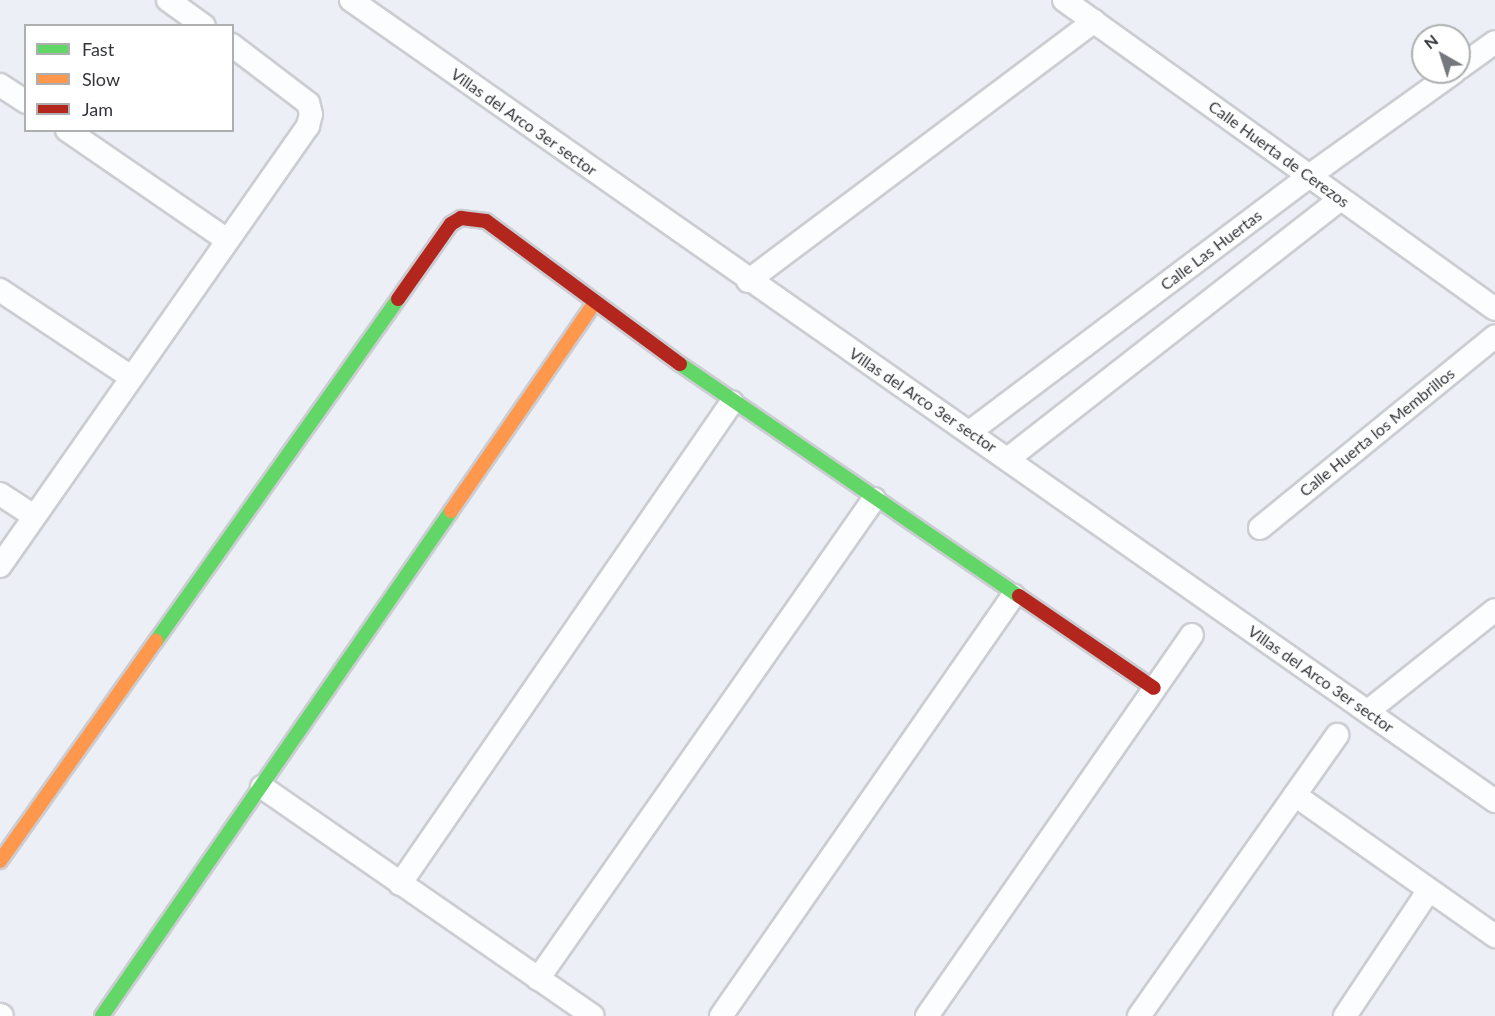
<!DOCTYPE html>
<html>
<head>
<meta charset="utf-8">
<style>
	body { margin:0 }
	#map { position:relative; width:1495px; height:1016px; overflow:hidden; background:#eceff6; font-family:Lato,sans-serif }
	div>[style] { position:absolute }
	[style*='--x'] { left:calc(var(--x)*1px); top:calc(var(--y)*1px); width:calc(var(--w)*1px); rotate:calc(var(--a)*1deg) }
	.roads { filter:drop-shadow(2px 0 #cbcdd2) drop-shadow(-2px 0 #cbcdd2) drop-shadow(0 2px #cbcdd2) drop-shadow(0 -2px #cbcdd2) }
	.street>* { height:22px; margin:-11px; padding:0 11px; transform-origin:11px; border-radius:11px; background:#fcfdfe }
	.fast>* { height:14px; margin:-7px; padding:0 7px; transform-origin:7px; border-radius:7px; background:#63d668 }
	.slow>* { height:14px; margin:-7px; padding:0 7px; transform-origin:7px; border-radius:7px; background:#ff974d }
	.jam>* { height:14px; margin:-7px; padding:0 7px; transform-origin:7px; border-radius:7px; background:#b3261e }
	span { translate:-50% -50%; white-space:nowrap; text-align:center; line-height:1.15; -webkit-text-stroke:6px #fff; paint-order:stroke }
	.street-label { font-size:16px; color:#34363a }
	.legend { position:absolute; left:24px; top:24px; width:210px; height:108px; box-sizing:border-box; background:#fff; border:2px solid #aeafb0; margin:0; padding:8px 10px; list-style:none; font-size:18px; color:#34363a }
	.legend li { display:flex; align-items:center; gap:12px; height:30px }
	.legend b { width:30px; border:2px solid #aeafb0 }
	.north { position:absolute; left:1411px; top:24px; width:60px; height:60px; box-sizing:border-box; background:#fff; border:2px solid #aeafb0; border-radius:50%; rotate:321deg; font-size:16px; font-weight:700; line-height:24px; text-align:center; color:#34363a }
	.north::after { content:''; display:block; margin:auto; width:21px; height:27px; background:#74777c; clip-path:polygon(50% 0,100% 100%,50% 72%,0 100%) }
</style>
</head>
<body>
<div id="map">
	<div class="roads">
		<div class="street">
			<i style="--x:168;--y:0;--w:44;--a:35.8"></i>
			<i style="--x:351;--y:0;--w:1397;--a:35"></i>
			<i style="--x:1064;--y:0;--w:530;--a:35.64"></i>
			<i style="--x:1459;--y:68;--w:44;--a:-35.8"></i>
			<i style="--x:0;--y:85;--w:31;--a:33"></i>
			<i style="--x:67;--y:130;--w:194;--a:34.5"></i>
			<i style="--x:748;--y:281;--w:433;--a:-36.9"></i>
			<i style="--x:0;--y:290;--w:157;--a:33.6"></i>
			<i style="--x:971;--y:431;--w:423;--a:-37"></i>
			<i style="--x:1309;--y:176;--w:178;--a:-35.6"></i>
			<i style="--x:1009;--y:458;--w:421;--a:-38"></i>
			<i style="--x:0;--y:494;--w:40;--a:32.9"></i>
			<i style="--x:1260;--y:528;--w:303;--a:-39.2"></i>
			<i style="--x:0;--y:566;--w:537;--a:-55.01"></i>
			<i style="--x:308;--y:126;--w:12;--a:-76"></i>
			<i style="--x:311;--y:114;--w:11;--a:-105"></i>
			<i style="--x:308;--y:103;--w:96;--a:-142.7"></i>
			<i style="--x:1368;--y:711;--w:162;--a:-38.5"></i>
			<i style="--x:262;--y:787;--w:402;--a:34.7"></i>
			<i style="--x:1295;--y:795;--w:245;--a:35.2"></i>
			<i style="--x:400;--y:884;--w:585;--a:-55.44"></i>
			<i style="--x:538;--y:979;--w:586;--a:-55.01"></i>
			<i style="--x:0;--y:1015;--w:2;--a:27"></i>
			<i style="--x:721;--y:1016;--w:512;--a:-55.19"></i>
			<i style="--x:927;--y:1016;--w:464;--a:-55.2"></i>
			<i style="--x:1139;--y:1016;--w:344;--a:-54.8"></i>
			<i style="--x:1345;--y:1016;--w:151;--a:-56.3"></i>
		</div>
		<div class="fast">
			<i style="--x:680;--y:364;--w:411;--a:34.4"></i>
			<i style="--x:156;--y:641;--w:419;--a:-54.7"></i>
			<i style="--x:102;--y:1016;--w:614;--a:-55.35"></i>
		</div>
		<div class="slow">
			<i style="--x:451;--y:511;--w:252;--a:-55.4"></i>
			<i style="--x:0;--y:861;--w:270;--a:-54.7"></i>
		</div>
		<div class="jam">
			<i style="--x:398;--y:299;--w:92;--a:-54.8"></i>
			<i style="--x:451;--y:224;--w:12;--a:-31"></i>
			<i style="--x:461;--y:218;--w:25;--a:7"></i>
			<i style="--x:486;--y:221;--w:241;--a:36.4"></i>
			<i style="--x:1019;--y:596;--w:163;--a:34.3"></i>
		</div>
	</div>
	<div class="street-label">
		<span style="left:524px;top:122px;rotate:35deg">Villas del Arco 3er sector</span>
		<span style="left:1279px;top:154px;rotate:36deg">Calle Huerta de Cerezos</span>
		<span style="left:1211px;top:250px;rotate:-37deg">Calle Las Huertas</span>
		<span style="left:923px;top:400px;rotate:34deg">Villas del Arco 3er sector</span>
		<span style="left:1377px;top:432px;rotate:-39deg">Calle Huerta los Membrillos</span>
		<span style="left:1321px;top:679px;rotate:35deg">Villas del Arco 3er sector</span>
	</div>
	<ul class="legend">
	<li><b style="height:8px;background:#63d668"></b>Fast</li>
	<li><b style="height:8px;background:#ff974d"></b>Slow</li>
	<li><b style="height:8px;background:#b3261e"></b>Jam</li>
	</ul>
	<div class="north">N</div>
</div>
</body>
</html>
